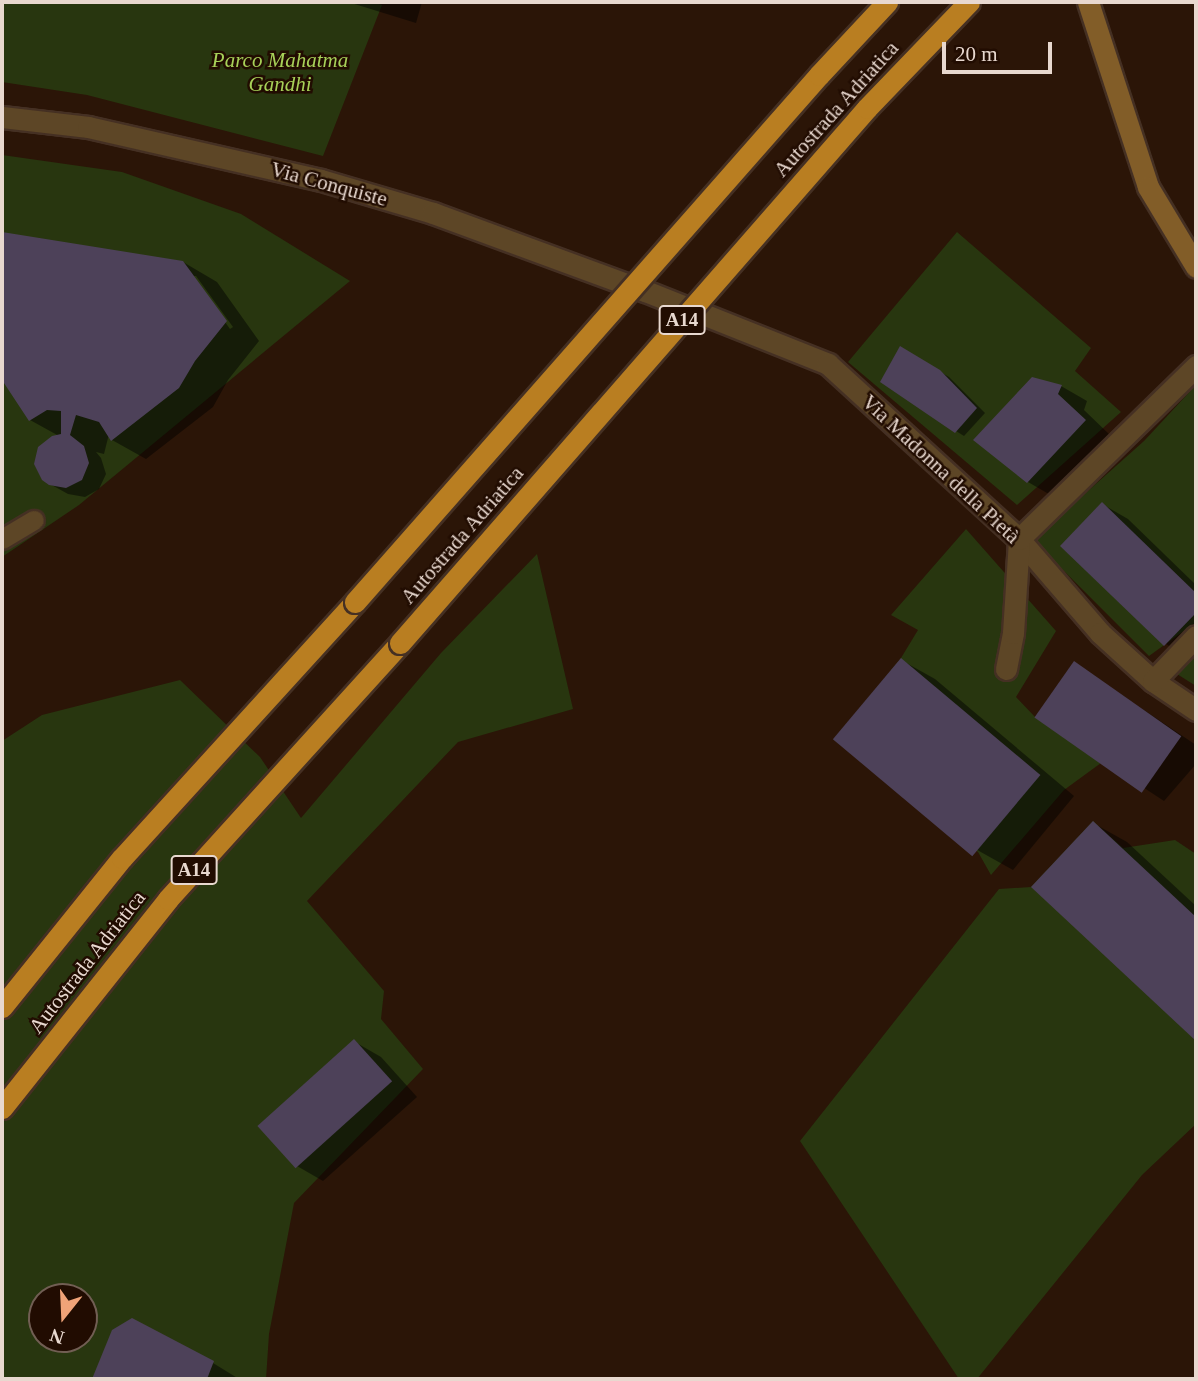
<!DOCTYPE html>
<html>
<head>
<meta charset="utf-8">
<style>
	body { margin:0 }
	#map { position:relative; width:1198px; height:1381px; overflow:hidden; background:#2b1507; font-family:Georgia,serif }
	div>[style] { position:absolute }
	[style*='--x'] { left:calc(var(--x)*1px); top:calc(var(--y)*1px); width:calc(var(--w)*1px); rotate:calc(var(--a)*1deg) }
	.green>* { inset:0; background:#28360f }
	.shadow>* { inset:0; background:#0007 }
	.building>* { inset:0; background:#4d4159; transform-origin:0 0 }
	.roads { filter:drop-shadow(2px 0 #453023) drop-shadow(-2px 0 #453023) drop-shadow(0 2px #453023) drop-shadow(0 -2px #453023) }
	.lane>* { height:19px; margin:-9.5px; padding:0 9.5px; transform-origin:9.5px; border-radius:9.5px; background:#5d4626 }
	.street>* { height:21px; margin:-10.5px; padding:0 10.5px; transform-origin:10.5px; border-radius:10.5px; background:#5d4626 }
	.secondary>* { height:21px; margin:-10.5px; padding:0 10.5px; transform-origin:10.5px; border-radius:10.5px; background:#825d28 }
	.highway>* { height:21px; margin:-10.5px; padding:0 10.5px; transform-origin:10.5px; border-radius:10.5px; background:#b97e21 }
	.bridges { filter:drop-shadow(2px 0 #453023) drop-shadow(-2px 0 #453023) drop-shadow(0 2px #453023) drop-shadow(0 -2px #453023) }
	.highway-bridge>* { height:21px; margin:-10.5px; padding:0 10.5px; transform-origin:10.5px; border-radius:10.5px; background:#b97e21 }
	span { translate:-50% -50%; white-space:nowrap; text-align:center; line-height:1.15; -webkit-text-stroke:5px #210c01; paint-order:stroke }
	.shield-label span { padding:2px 5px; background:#210c01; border:2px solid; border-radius:5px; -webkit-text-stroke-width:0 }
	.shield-label { font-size:19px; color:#e8d8cf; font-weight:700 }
	.park-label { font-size:21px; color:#a7d058; font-style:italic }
	.street-label { font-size:21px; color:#e8d8cf }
	.frame { position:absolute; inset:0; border:4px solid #e8d8cf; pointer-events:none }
	.north { position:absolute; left:28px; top:1283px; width:70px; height:70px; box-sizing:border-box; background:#210c01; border:2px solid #715e53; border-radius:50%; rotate:198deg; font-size:19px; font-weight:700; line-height:28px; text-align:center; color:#e8d8cf }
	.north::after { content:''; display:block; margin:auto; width:24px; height:32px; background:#f0a378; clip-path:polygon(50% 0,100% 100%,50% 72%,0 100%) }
	.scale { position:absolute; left:942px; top:42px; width:110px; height:32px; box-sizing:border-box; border:4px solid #e8d8cf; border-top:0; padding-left:9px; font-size:21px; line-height:24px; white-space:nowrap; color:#e8d8cf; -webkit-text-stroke:5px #210c01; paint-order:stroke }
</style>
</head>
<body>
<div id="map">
	<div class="green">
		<i style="clip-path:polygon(2px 2px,372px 2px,382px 5px,323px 156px,87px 95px,2px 82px)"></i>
		<i style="clip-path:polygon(2px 155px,122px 172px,241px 214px,350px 281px,79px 505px,2px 557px)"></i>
		<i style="clip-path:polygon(957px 232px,1091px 348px,1075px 371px,1121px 412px,1017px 505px,848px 362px)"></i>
		<i style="clip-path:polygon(1196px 385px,1196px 622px,1149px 656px,1033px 540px,1144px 441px)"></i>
		<i style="clip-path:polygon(966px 529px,1056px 631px,1016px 697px,1036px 718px,1101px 763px,1064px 790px,991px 875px,978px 852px,834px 740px,901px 658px,918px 630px,891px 615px)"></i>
		<i style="clip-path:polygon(evenodd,537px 554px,573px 709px,458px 742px,307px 901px,384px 991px,381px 1019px,423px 1069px,294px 1203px,269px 1334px,266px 1379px,2px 1379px,2px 741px,42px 715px,180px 680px,260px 757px,301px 818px,441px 653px,537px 554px,42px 1297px,84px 1297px,84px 1339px,42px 1339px,42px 1297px)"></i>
		<i style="clip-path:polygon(1196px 649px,1196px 686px,1177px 674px)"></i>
		<i style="clip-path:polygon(1093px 821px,1123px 848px,1175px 840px,1196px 854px,1196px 1124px,1142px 1175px,977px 1379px,959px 1379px,800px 1141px,999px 889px,1031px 887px)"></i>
	</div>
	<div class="shadow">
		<i style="clip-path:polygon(348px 2px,422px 2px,416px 23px)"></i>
		<i style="clip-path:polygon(evenodd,3px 234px,183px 262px,217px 282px,259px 341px,228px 380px,213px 407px,146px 459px,112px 440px,109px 434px,104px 454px,96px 452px,101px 458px,106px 474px,99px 489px,85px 497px,68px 494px,50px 484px,59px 436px,30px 420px,2px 377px,3px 234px,192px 276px,196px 276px,233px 327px,230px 329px,192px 276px)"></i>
		<i style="clip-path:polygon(900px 348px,949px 377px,985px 413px,964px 436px,956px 431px)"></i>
		<i style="clip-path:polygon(1061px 386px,1087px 401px,1084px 410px,1111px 436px,1054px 497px,1028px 482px,976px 440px)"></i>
		<i style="clip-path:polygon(1102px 504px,1128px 519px,1196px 585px,1196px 655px,1192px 660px,1166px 644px)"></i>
		<i style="clip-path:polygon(901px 660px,935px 679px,1074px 796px,1013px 870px,979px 851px,837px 739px)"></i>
		<i style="clip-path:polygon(1075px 664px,1196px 745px,1196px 764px,1164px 801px,1038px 718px)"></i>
		<i style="clip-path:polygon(1093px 823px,1127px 842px,1196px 906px,1196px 1038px,1033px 887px)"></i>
		<i style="clip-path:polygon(355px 1042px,381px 1057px,417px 1097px,323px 1181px,297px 1166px)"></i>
		<i style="clip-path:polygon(113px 1332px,213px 1363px,239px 1379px,94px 1379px)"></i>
	</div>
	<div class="building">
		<i style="clip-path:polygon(2px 232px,183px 261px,227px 321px,195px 361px,179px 388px,111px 441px,99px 422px,76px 415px,70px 435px,84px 446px,89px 463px,82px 480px,66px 488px,49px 485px,42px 480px,34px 464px,38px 447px,52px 436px,61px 434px,61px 411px,47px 410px,29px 421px,2px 380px)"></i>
		<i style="clip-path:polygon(900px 346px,940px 370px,977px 408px,955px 433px,880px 382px)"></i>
		<i style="clip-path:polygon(1032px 377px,1062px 385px,1058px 394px,1086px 420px,1027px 483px,973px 440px)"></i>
		<i style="clip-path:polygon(1102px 502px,1196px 593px,1196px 613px,1164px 646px,1060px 546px)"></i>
		<i style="left:901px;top:658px;width:182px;height:106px;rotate:40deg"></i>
		<i style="left:1074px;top:661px;width:131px;height:69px;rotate:35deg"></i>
		<i style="clip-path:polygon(1093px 821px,1196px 917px,1196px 1041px,1031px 887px)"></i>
		<i style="left:354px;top:1039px;width:57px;height:130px;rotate:48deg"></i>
		<i style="clip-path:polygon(132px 1318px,214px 1361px,207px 1379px,92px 1379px,112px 1330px)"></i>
	</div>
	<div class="roads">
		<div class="lane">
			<i style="--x:2;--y:539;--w:37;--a:-31"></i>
		</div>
		<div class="street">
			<i style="--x:2;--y:117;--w:87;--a:6.6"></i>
			<i style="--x:88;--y:127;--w:239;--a:12.8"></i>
			<i style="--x:321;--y:180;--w:117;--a:16.4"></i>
			<i style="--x:433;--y:213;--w:226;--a:20.2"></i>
			<i style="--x:645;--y:291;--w:197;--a:21.7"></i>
			<i style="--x:828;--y:364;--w:259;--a:42.5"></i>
			<i style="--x:1019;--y:539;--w:124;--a:49.2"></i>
			<i style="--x:1100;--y:633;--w:72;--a:42.2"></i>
			<i style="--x:1153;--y:681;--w:52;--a:34"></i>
			<i style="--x:1006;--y:669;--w:37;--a:-79"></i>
			<i style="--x:1013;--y:633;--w:94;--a:-86.3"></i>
			<i style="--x:1019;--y:539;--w:248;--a:-44.3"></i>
			<i style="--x:1153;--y:681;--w:62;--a:-46.3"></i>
		</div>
		<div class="secondary">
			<i style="--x:1088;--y:2;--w:194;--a:72"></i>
			<i style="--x:1148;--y:187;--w:93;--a:59"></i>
		</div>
		<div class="highway">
			<i style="--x:2;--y:1007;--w:191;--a:-51.2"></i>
			<i style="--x:122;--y:858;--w:346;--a:-47.7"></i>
			<i style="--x:2;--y:1108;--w:267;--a:-51.5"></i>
			<i style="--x:168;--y:899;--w:345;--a:-47.8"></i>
		</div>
	</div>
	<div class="bridges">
		<div class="highway-bridge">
			<i style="--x:355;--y:602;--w:702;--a:-48.64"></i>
			<i style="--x:819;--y:75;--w:100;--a:-47"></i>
			<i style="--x:400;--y:643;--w:710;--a:-48.88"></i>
			<i style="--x:867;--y:108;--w:147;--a:-46.1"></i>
		</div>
	</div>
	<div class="shield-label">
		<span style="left:682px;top:320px">A14</span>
		<span style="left:194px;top:870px">A14</span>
	</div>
	<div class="park-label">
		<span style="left:280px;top:72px">Parco Mahatma<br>Gandhi</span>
	</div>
	<div class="street-label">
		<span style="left:836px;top:109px;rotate:-48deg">Autostrada Adriatica</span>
		<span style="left:329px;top:184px;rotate:15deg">Via Conquiste</span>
		<span style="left:941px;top:469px;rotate:43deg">Via Madonna della Pietà</span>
		<span style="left:462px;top:535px;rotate:-49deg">Autostrada Adriatica</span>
		<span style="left:87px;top:962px;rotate:-52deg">Autostrada Adriatica</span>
	</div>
	<div class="frame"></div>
	<div class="north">N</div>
	<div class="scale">20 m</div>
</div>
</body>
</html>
